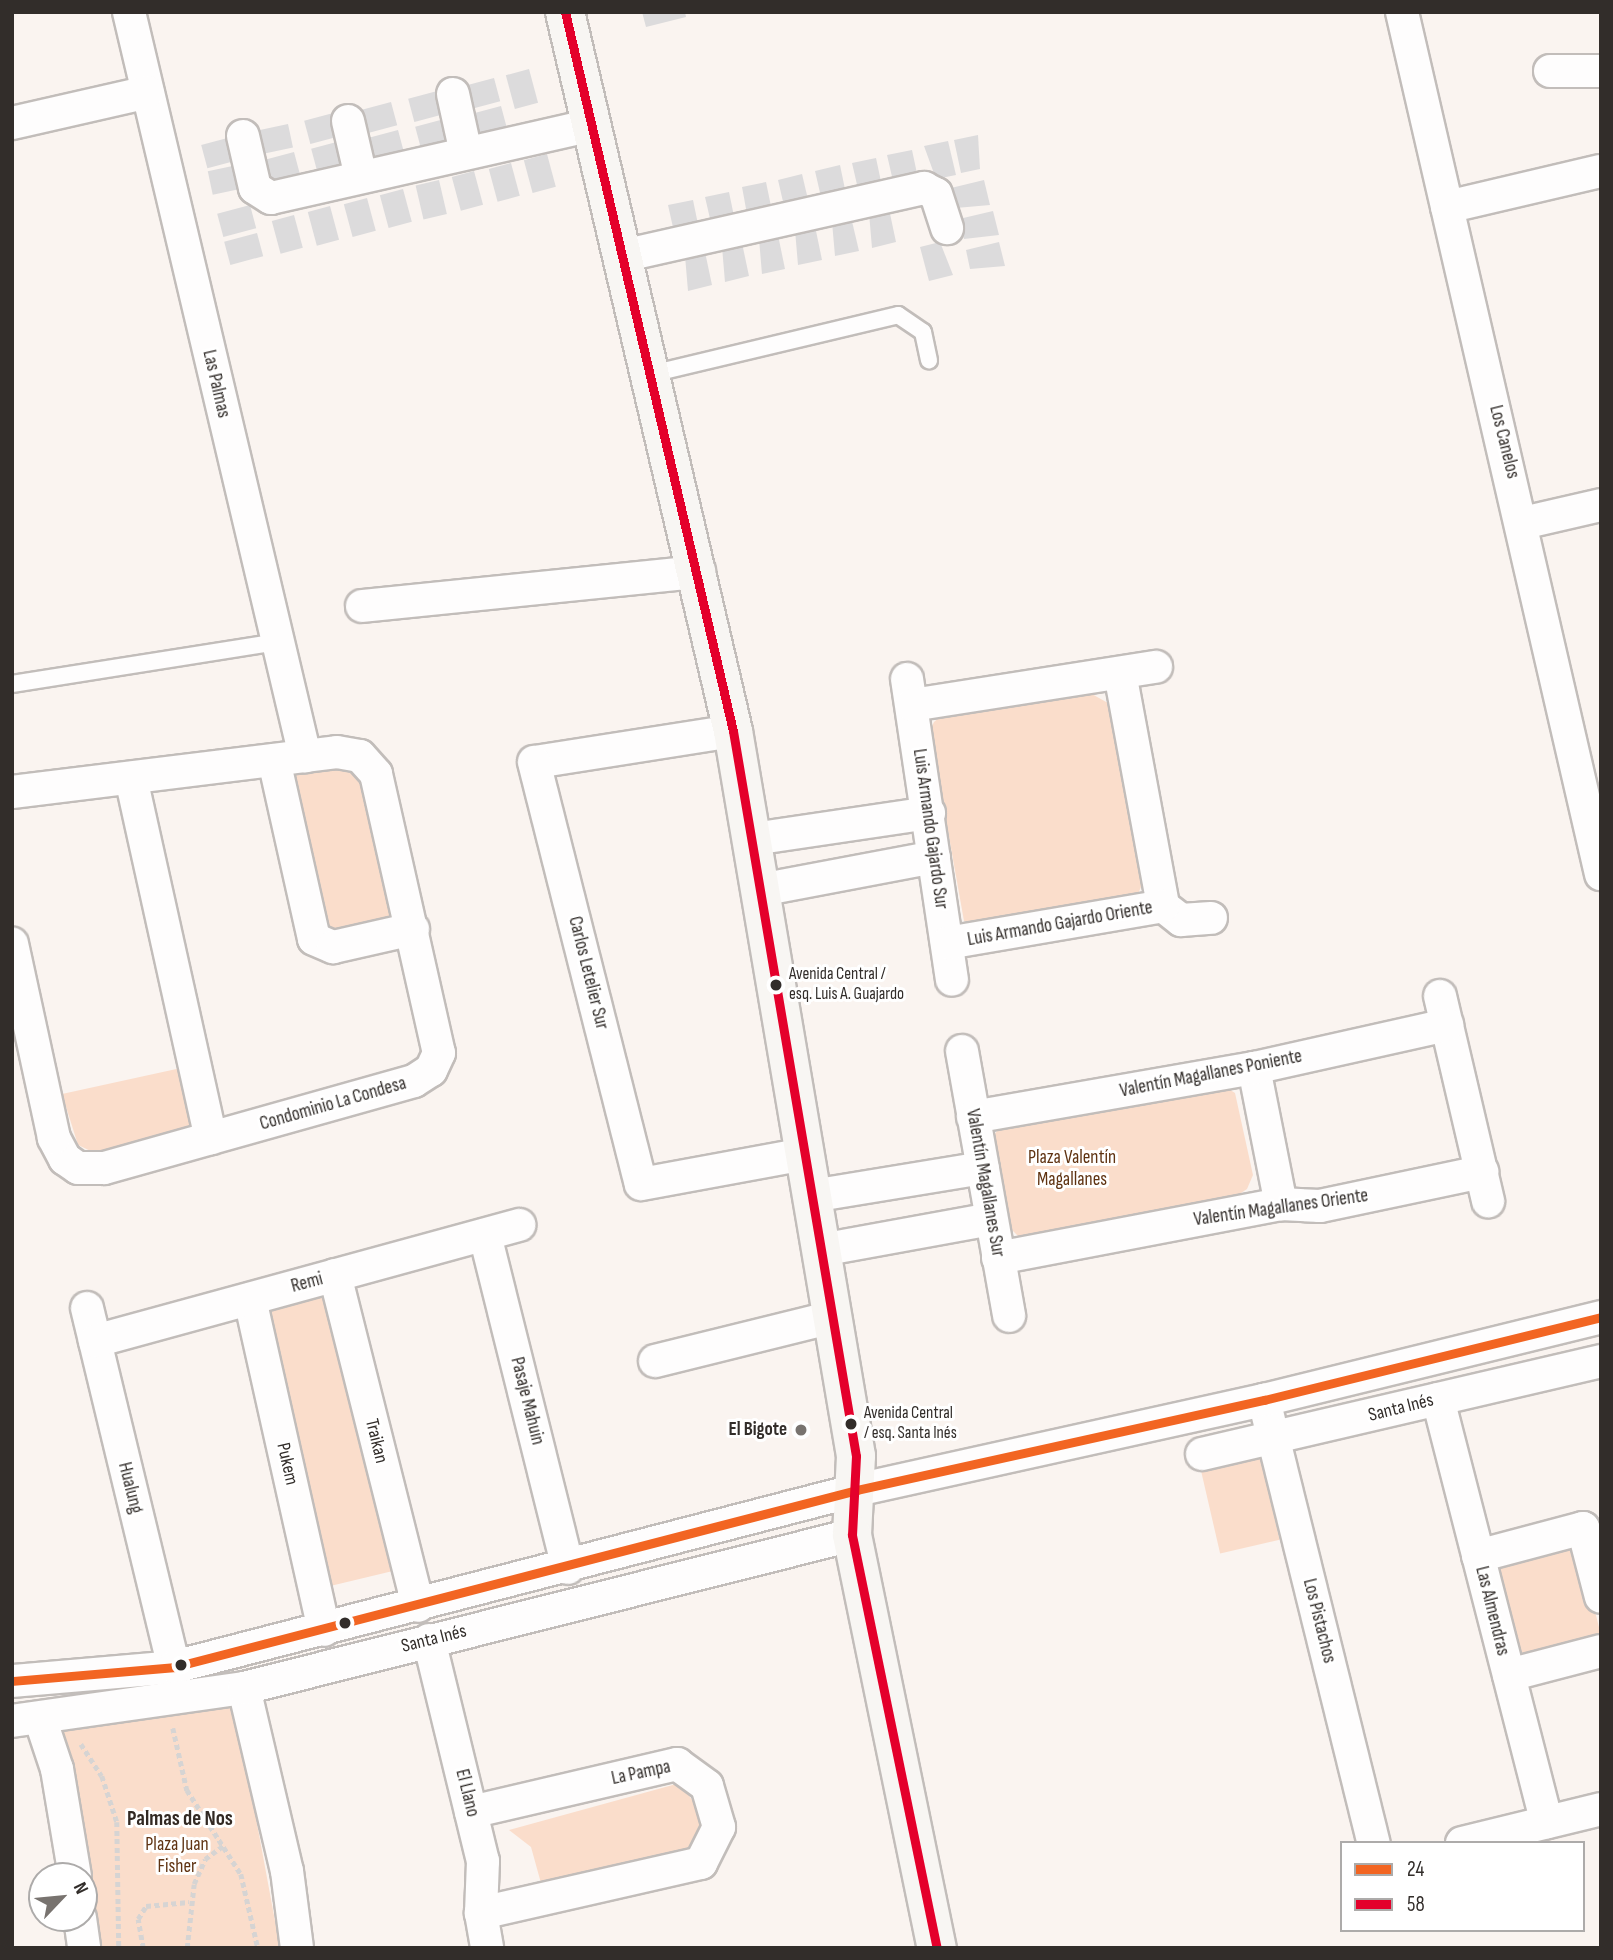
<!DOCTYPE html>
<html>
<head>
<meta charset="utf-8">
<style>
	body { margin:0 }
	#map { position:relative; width:1613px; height:1960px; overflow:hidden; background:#faf4f0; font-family:"Sofia Sans Condensed",sans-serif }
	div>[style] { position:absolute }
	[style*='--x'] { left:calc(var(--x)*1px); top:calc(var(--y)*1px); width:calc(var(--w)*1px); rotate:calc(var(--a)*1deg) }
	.green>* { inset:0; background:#faddcb; transform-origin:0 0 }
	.building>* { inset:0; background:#dcdbdc; transform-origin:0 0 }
	.path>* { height:4.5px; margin-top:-2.25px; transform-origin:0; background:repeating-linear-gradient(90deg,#d6d4d3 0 5px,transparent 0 8.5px) }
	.roads { filter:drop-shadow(2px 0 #c2bdba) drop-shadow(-2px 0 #c2bdba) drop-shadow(0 2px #c2bdba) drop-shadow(0 -2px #c2bdba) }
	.lane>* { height:16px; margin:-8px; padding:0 8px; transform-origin:8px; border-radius:8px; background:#fefdfd }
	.street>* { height:32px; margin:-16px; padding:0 16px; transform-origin:16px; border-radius:16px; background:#fefdfd }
	.secondary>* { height:38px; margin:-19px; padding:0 19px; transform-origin:19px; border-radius:19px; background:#f8f6f3 }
	.bus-1>* { height:9px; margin:-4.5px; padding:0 4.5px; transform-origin:4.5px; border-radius:4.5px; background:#f26522 }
	.bus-2>* { height:9px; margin:-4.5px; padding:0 4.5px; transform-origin:4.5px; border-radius:4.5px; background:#e4002b }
	.dots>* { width:19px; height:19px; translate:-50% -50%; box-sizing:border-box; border:4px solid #fff; border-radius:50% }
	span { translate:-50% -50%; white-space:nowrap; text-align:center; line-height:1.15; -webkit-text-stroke:6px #fff; paint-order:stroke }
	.bus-label { font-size:17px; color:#322d2a }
	.left { translate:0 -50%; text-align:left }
	.street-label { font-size:19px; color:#322d2a }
	.park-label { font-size:19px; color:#5f3312 }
	.poi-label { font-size:19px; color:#322d2a; font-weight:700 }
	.right { translate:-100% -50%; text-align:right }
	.neighbourhood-label { font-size:21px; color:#322923; font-weight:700 }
	.frame { position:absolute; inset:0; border:14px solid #322d2a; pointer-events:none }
	.legend { position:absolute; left:1340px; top:1841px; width:245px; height:91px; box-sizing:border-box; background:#fff; border:2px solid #adabaa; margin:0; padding:9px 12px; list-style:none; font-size:21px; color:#322d2a }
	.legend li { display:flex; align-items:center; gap:14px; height:35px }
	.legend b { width:35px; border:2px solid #adabaa }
	.north { position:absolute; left:28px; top:1862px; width:70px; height:70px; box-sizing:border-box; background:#fff; border:2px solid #adabaa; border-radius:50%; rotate:64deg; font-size:19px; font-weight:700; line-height:28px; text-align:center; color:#322d2a }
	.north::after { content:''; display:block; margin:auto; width:24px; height:32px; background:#78736f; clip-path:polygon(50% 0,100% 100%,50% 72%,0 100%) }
</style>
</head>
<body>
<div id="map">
	<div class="green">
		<i style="clip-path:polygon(1090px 693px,1108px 703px,1143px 882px,1138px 894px,979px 926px,964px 921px,930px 730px,934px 722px,945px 713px)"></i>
		<i style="clip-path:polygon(351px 765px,364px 782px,395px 910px,384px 923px,325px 937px,289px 774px)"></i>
		<i style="clip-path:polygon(181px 1068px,197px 1127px,97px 1154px,78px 1145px,62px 1094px)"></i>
		<i style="clip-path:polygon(1221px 1084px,1235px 1093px,1253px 1175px,1247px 1189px,1232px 1199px,1023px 1241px,1012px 1230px,994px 1135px,1004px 1122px)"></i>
		<i style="clip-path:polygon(326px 1290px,397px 1570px,322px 1588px,266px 1318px,273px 1305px)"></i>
		<i style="left:1260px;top:1455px;width:87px;height:61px;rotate:77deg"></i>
		<i style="left:1578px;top:1543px;width:96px;height:82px;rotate:76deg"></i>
		<i style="clip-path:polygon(212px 1698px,233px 1710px,240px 1732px,280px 1948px,100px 1948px,82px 1812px,59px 1729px)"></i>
		<i style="clip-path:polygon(680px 1783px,710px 1825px,698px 1850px,544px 1894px,531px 1847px,509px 1830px)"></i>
	</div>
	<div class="building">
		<i style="clip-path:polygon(642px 12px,685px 12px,686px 17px,646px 27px)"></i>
		<i style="left:529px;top:69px;width:35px;height:24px;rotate:75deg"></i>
		<i style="left:494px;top:78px;width:24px;height:34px;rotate:75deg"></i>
		<i style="left:441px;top:90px;width:24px;height:34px;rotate:75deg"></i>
		<i style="left:391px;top:102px;width:24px;height:34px;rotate:75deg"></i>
		<i style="left:501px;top:106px;width:24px;height:34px;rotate:75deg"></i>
		<i style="left:337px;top:112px;width:24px;height:34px;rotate:75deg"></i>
		<i style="left:448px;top:118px;width:24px;height:34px;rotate:75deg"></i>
		<i style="left:288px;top:124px;width:24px;height:35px;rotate:78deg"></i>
		<i style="left:398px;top:130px;width:24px;height:34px;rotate:75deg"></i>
		<i style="clip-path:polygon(978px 135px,980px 169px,961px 173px,954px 140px)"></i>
		<i style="left:235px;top:136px;width:24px;height:35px;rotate:75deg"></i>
		<i style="left:344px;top:140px;width:24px;height:34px;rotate:75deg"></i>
		<i style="clip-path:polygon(948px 141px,956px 175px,936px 179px,924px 146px)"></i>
		<i style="clip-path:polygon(912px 150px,919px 183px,893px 181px,887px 155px)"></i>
		<i style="left:294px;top:152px;width:24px;height:34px;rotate:75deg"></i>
		<i style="left:547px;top:154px;width:34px;height:24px;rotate:75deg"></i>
		<i style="clip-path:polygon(876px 158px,883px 191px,858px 189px,852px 163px)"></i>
		<i style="left:511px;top:163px;width:34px;height:23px;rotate:75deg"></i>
		<i style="left:242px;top:164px;width:24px;height:35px;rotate:78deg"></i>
		<i style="clip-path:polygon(840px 165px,847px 199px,821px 197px,815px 171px)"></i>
		<i style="left:474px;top:171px;width:35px;height:23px;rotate:75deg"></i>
		<i style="clip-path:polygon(802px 174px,810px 208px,784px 206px,778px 180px)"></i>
		<i style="left:439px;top:180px;width:35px;height:24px;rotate:77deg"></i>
		<i style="clip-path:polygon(984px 180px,990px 205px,956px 208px,951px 188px)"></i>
		<i style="clip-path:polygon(766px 182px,773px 216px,747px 214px,742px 187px)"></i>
		<i style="left:403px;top:189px;width:34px;height:24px;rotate:75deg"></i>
		<i style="clip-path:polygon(729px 192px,736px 226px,711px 223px,705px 197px)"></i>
		<i style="left:367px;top:198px;width:34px;height:24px;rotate:75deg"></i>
		<i style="clip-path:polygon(693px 200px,700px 234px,674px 232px,668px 205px)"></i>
		<i style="left:250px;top:205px;width:24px;height:34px;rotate:75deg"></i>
		<i style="left:330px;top:206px;width:35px;height:23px;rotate:75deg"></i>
		<i style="clip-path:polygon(889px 209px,896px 242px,872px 248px,869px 213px)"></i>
		<i style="clip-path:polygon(993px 211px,999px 235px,964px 239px,959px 219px)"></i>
		<i style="left:294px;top:215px;width:34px;height:23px;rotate:75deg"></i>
		<i style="clip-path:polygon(851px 217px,859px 251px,835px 256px,832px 222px)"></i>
		<i style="clip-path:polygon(815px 226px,822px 260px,798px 265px,795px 230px)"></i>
		<i style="left:257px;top:233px;width:24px;height:34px;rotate:75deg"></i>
		<i style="clip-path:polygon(778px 235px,785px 269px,762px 274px,759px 239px)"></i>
		<i style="clip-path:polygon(940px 242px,953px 275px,929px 281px,920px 247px)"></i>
		<i style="clip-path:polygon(999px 242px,1005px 266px,970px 269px,966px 250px)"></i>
		<i style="clip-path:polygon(742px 243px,749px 276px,725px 282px,722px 247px)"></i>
		<i style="clip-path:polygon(705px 252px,712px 285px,688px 291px,685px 256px)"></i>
	</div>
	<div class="path">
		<i style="--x:173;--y:1728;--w:64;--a:77.3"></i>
		<i style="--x:187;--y:1790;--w:100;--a:57.3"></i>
		<i style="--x:241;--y:1874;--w:76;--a:77.1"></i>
		<i style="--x:81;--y:1744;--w:38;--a:57"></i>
		<i style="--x:102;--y:1776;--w:48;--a:71.9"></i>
		<i style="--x:117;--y:1822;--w:126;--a:89.1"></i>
		<i style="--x:143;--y:1948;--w:29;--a:-100"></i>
		<i style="--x:138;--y:1919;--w:15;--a:-58"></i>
		<i style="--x:146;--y:1906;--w:43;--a:-5.3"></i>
		<i style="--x:187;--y:1948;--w:64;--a:-83.8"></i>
		<i style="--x:194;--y:1884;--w:27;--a:-66"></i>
		<i style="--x:205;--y:1859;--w:24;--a:-36"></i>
	</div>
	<div class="roads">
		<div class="lane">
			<i style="--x:651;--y:374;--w:254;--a:-13.4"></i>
			<i style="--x:898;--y:315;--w:30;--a:34"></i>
			<i style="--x:923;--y:332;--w:29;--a:78"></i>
			<i style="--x:12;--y:684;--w:268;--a:-9"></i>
		</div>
		<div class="street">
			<i style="--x:129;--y:12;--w:765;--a:76.69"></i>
			<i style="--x:1402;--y:12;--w:885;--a:77"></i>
			<i style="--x:1550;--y:71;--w:51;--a:0"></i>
			<i style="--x:453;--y:94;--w:60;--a:77.6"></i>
			<i style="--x:348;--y:121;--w:57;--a:76.9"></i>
			<i style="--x:12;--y:123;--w:139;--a:-12.8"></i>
			<i style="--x:243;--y:136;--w:53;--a:77"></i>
			<i style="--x:255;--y:188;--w:19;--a:32"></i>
			<i style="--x:271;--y:198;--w:329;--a:-12.8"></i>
			<i style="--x:1447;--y:207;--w:158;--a:-13.2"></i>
			<i style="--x:622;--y:256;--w:310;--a:-12.7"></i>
			<i style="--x:924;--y:188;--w:13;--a:27"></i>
			<i style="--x:936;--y:194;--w:36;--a:72"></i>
			<i style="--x:1523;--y:523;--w:80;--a:-13"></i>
			<i style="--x:362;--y:606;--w:339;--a:-5.8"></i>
			<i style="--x:1120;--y:673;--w:237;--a:79.5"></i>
			<i style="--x:907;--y:679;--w:304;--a:81.5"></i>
			<i style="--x:912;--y:705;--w:247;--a:-8.9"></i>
			<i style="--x:733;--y:731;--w:201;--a:171.1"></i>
			<i style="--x:534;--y:762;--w:435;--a:75.8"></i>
			<i style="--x:641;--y:1184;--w:167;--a:-10.4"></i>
			<i style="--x:274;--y:760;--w:183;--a:77.4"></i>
			<i style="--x:314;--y:939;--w:21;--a:23"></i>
			<i style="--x:333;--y:947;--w:82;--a:-12.7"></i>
			<i style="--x:131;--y:778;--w:369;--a:77.5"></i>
			<i style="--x:12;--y:792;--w:327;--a:-7"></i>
			<i style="--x:337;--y:752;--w:23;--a:10"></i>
			<i style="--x:360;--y:756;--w:24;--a:48"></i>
			<i style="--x:376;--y:774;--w:286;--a:77.3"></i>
			<i style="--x:439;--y:1053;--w:19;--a:115"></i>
			<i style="--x:431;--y:1070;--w:20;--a:147"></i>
			<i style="--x:414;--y:1081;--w:322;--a:164.3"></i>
			<i style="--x:104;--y:1168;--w:26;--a:180"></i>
			<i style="--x:78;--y:1168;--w:16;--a:-145"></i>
			<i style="--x:65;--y:1159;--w:24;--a:-118"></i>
			<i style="--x:54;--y:1138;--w:199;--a:-102.2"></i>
			<i style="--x:753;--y:839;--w:178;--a:-8.4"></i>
			<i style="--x:760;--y:890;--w:177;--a:-10.7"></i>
			<i style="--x:1163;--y:906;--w:23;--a:38"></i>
			<i style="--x:1181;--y:920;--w:30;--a:-4"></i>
			<i style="--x:947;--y:943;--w:219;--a:-9.7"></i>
			<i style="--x:1440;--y:996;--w:211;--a:76.8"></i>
			<i style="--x:962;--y:1051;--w:269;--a:79.9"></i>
			<i style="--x:1254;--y:1068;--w:139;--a:78.8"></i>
			<i style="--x:973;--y:1117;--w:285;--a:-9.9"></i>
			<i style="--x:1254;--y:1068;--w:198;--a:-12.6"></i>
			<i style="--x:812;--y:1196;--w:173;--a:-9.3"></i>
			<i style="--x:485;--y:1235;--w:343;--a:76"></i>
			<i style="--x:821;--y:1250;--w:173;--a:-10.3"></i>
			<i style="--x:998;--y:1258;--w:288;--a:-10.8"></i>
			<i style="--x:1281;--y:1204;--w:39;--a:3"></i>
			<i style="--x:1320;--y:1206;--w:166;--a:-11.9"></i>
			<i style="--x:335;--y:1275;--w:341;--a:75.9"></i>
			<i style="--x:250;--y:1299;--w:339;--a:77.4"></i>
			<i style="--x:87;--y:1308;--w:369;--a:76.4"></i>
			<i style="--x:95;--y:1341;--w:440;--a:-15.3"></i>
			<i style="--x:655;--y:1361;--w:183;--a:-13.9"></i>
			<i style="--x:1438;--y:1399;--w:437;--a:75.6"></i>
			<i style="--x:1264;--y:1400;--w:456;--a:76.1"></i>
			<i style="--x:1202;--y:1454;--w:410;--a:-13.1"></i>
			<i style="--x:1478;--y:1556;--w:109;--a:-14.9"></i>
			<i style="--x:1583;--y:1528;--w:71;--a:75.4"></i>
			<i style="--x:429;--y:1640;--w:228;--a:76.3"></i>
			<i style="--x:483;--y:1861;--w:52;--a:92.2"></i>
			<i style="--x:481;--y:1913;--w:36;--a:80"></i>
			<i style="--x:1509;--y:1675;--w:95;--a:-14.6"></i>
			<i style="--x:12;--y:1681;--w:163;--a:-4.9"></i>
			<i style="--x:174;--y:1667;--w:706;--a:-14.53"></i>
			<i style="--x:857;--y:1490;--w:417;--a:-12.5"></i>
			<i style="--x:1264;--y:1400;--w:347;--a:-13.8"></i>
			<i style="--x:244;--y:1688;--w:188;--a:76.8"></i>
			<i style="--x:287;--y:1871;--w:78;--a:82.6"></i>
			<i style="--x:40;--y:1718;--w:54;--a:71.6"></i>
			<i style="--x:57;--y:1769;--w:109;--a:80.5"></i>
			<i style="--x:12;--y:1721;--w:234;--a:-8.1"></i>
			<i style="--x:244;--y:1688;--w:627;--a:-14.12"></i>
			<i style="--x:471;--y:1812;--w:212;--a:-13.1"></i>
			<i style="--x:677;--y:1764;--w:37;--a:36"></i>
			<i style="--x:707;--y:1786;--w:43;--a:73.7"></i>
			<i style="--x:719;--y:1827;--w:40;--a:116.6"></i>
			<i style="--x:701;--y:1863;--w:226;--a:167.2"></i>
			<i style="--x:1462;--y:1843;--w:143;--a:-13.7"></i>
			<i style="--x:80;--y:1918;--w:30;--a:82"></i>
		</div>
		<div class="secondary">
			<i style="--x:565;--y:12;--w:738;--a:76.85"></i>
			<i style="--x:733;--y:731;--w:735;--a:80.37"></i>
			<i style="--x:856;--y:1456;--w:79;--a:92.9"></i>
			<i style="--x:852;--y:1535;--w:422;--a:78.4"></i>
		</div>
	</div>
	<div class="bus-1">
		<i style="--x:12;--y:1681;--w:163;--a:-4.9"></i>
		<i style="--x:174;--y:1667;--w:706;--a:-14.53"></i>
		<i style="--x:857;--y:1490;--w:417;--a:-12.5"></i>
		<i style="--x:1264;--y:1400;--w:347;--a:-13.8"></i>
	</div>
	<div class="bus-2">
		<i style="--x:565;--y:12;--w:738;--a:76.85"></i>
		<i style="--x:733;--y:731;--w:735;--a:80.37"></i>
		<i style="--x:856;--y:1456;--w:79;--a:92.9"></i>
		<i style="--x:852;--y:1535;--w:422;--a:78.4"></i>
	</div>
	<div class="dots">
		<i style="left:776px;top:985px;background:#322d2a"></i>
		<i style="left:851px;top:1424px;background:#322d2a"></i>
		<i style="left:801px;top:1430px;background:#78736f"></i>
		<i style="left:345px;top:1623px;background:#322d2a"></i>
		<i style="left:181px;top:1665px;background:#322d2a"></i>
	</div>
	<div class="bus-label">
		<span class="left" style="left:789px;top:985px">Avenida Central /<br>esq. Luis A. Guajardo</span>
		<span class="left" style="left:864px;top:1424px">Avenida Central<br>/ esq. Santa Inés</span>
	</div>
	<div class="street-label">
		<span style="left:216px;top:384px;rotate:77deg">Las Palmas</span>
		<span style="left:1504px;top:442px;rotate:76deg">Los Canelos</span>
		<span style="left:930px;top:829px;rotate:82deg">Luis Armando Gajardo Sur</span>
		<span style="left:1060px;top:924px;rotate:-10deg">Luis Armando Gajardo Oriente</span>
		<span style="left:588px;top:973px;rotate:76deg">Carlos Letelier Sur</span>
		<span style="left:1211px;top:1074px;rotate:-11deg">Valentín Magallanes Poniente</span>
		<span style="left:333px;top:1104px;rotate:-16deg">Condominio La Condesa</span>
		<span style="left:985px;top:1183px;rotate:80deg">Valentín Magallanes Sur</span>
		<span style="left:1281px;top:1208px;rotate:-8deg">Valentín Magallanes Oriente</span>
		<span style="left:307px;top:1283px;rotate:-15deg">Remi</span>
		<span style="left:527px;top:1401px;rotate:76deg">Pasaje Mahuin</span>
		<span style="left:1401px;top:1408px;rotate:-14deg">Santa Inés</span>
		<span style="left:376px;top:1441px;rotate:76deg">Traikan</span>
		<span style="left:287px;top:1464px;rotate:77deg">Pukem</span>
		<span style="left:130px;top:1488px;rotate:76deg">Hualung</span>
		<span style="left:1492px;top:1611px;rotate:76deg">Las Almendras</span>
		<span style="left:1319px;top:1621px;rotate:76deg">Los Pistachos</span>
		<span style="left:434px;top:1639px;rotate:-14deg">Santa Inés</span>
		<span style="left:641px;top:1773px;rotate:-12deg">La Pampa</span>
		<span style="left:467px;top:1793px;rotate:76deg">El Llano</span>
	</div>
	<div class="park-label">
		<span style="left:1072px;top:1169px">Plaza Valentín<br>Magallanes</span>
		<span style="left:177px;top:1856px">Plaza Juan<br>Fisher</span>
	</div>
	<div class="poi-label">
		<span class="right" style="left:787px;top:1430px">El Bigote</span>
	</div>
	<div class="neighbourhood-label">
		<span style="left:180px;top:1819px">Palmas de Nos</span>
	</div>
	<div class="frame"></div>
	<ul class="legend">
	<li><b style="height:9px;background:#f26522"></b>24</li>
	<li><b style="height:9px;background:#e4002b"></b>58</li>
	</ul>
	<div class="north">N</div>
</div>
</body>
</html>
